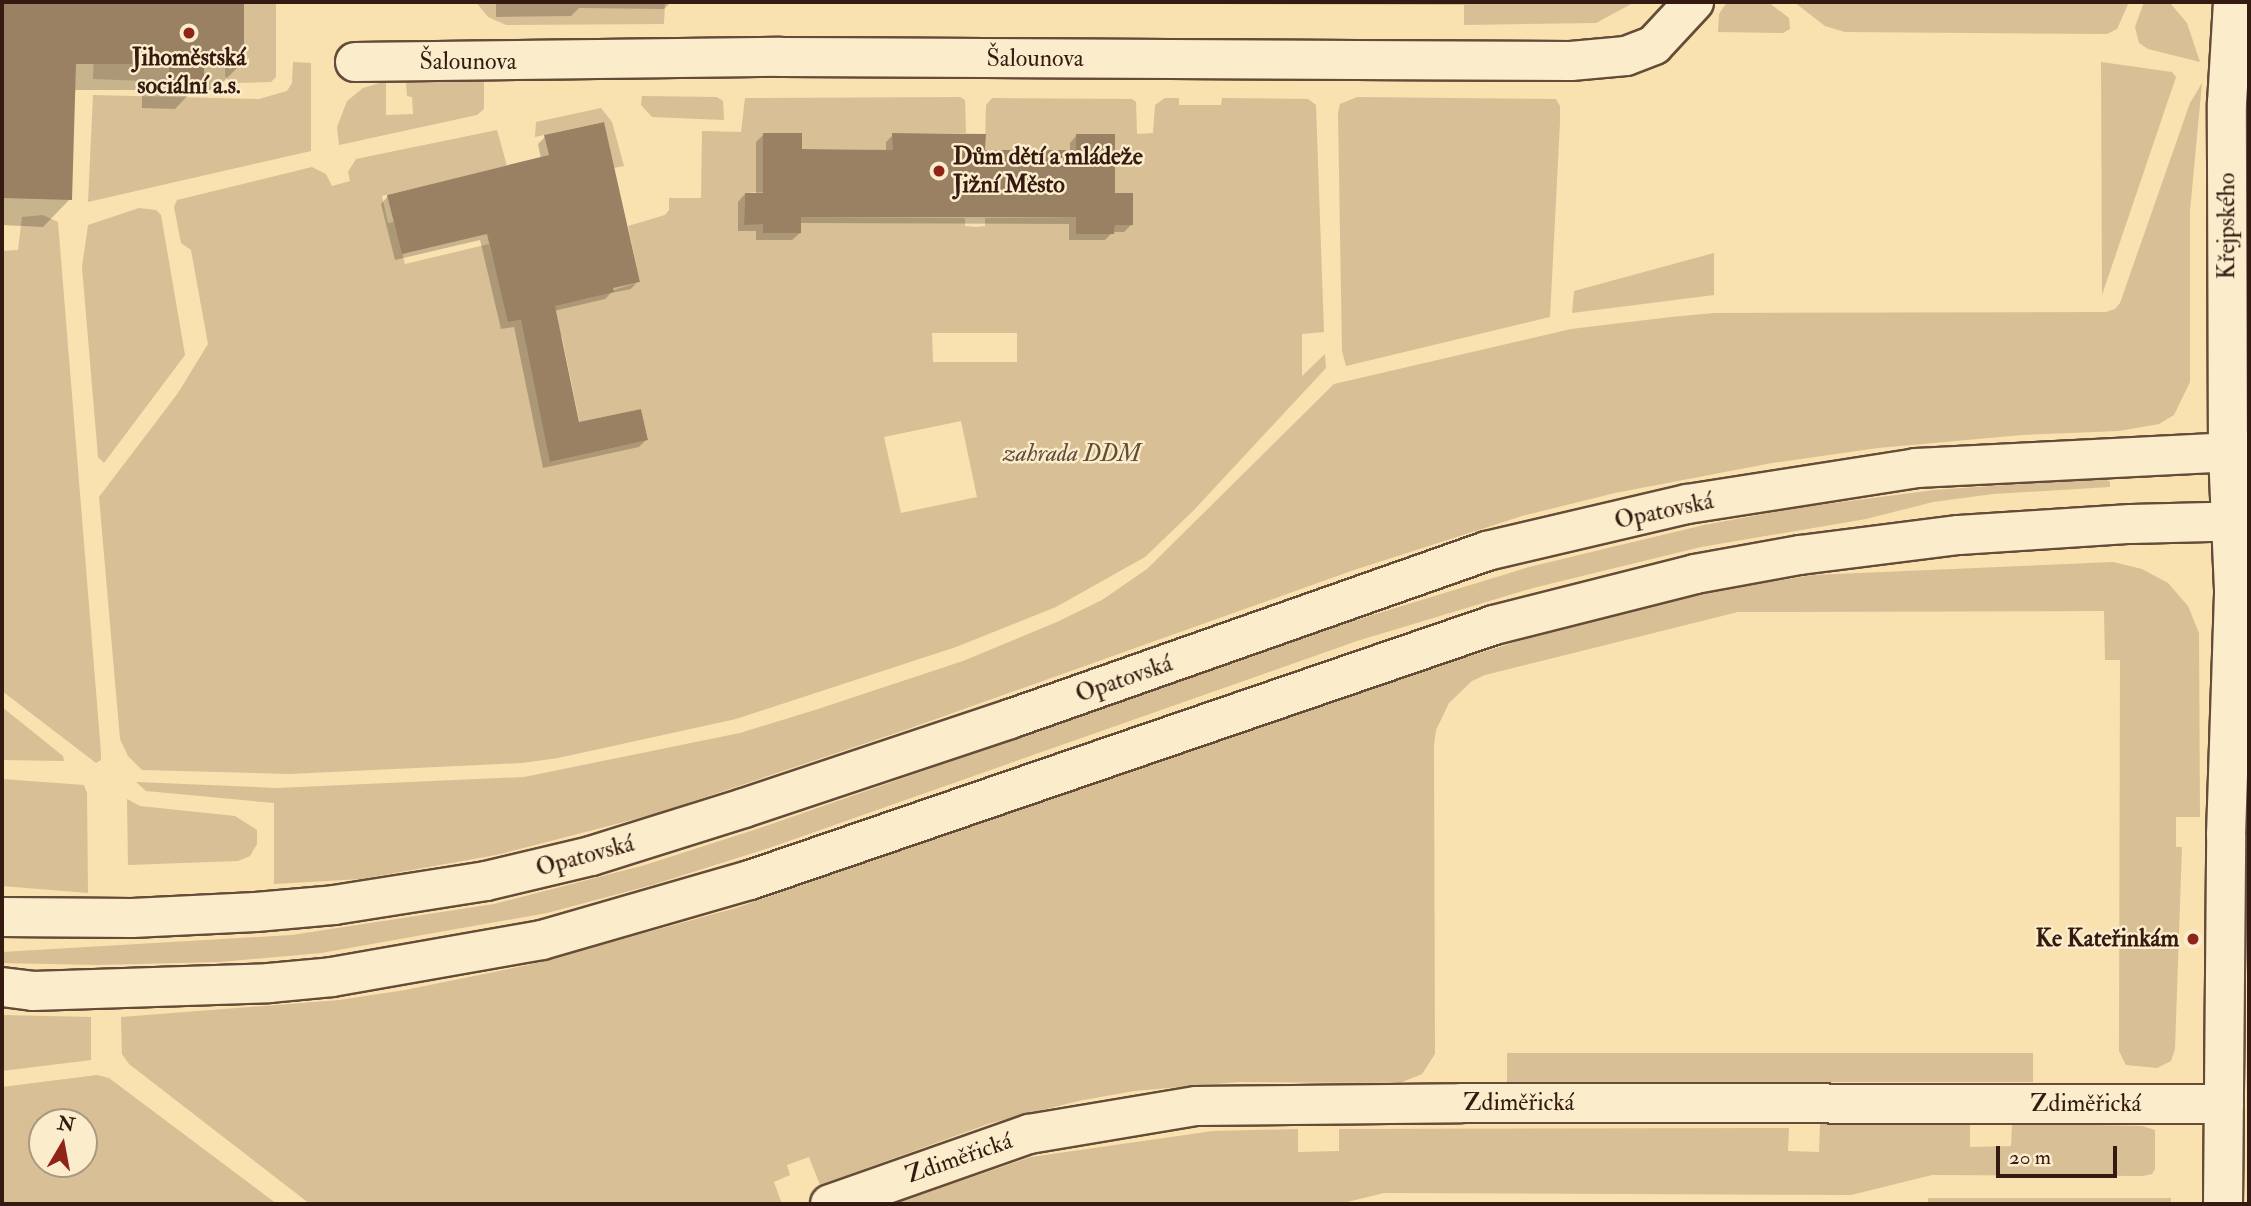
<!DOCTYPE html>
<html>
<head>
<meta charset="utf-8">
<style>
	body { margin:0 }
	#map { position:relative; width:2251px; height:1206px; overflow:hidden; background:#f9e1b0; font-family:"IM FELL Double Pica",serif }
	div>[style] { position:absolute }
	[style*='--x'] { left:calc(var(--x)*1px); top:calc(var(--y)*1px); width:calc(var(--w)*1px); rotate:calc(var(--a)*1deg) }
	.green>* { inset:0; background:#d8bf95; transform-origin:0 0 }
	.shadow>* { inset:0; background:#0003 }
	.building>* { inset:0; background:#9a8163 }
	.roads { filter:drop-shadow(2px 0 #654c38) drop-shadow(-2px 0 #654c38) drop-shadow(0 2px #654c38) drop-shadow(0 -2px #654c38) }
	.street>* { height:38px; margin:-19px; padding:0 19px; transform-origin:19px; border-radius:19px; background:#fbeccc }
	.secondary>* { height:38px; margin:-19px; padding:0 19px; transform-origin:19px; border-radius:19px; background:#fbeccc }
	.dots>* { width:19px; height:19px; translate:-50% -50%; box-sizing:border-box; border:4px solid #fbeccc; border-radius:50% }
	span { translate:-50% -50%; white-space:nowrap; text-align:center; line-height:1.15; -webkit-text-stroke:5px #fbeccc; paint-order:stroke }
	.poi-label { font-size:24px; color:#341a10; font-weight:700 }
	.left { translate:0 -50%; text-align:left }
	.right { translate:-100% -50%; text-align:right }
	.street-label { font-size:24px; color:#341a10 }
	.park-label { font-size:24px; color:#654c38; font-style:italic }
	.frame { position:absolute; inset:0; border:4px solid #341a10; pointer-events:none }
	.north { position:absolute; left:28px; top:1108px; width:70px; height:70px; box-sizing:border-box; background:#fbeccc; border:2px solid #ab9881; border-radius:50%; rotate:10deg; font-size:19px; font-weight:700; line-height:28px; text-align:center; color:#341a10 }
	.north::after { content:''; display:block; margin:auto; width:24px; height:32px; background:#8f2418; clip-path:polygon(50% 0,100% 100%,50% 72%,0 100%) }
	.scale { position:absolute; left:1996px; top:1146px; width:121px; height:32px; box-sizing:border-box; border:4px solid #341a10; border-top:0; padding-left:9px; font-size:21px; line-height:24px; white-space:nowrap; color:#341a10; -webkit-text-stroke:5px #fbeccc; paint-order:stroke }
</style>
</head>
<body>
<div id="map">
	<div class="green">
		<i style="clip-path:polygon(95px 2px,135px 2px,135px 63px,169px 64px,169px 82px,93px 79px)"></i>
		<i style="clip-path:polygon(244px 2px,276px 2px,276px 77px,271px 82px,236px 83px,229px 81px,225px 76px,225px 64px,244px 64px)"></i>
		<i style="clip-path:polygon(476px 2px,1635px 2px,1596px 23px,1464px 25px,1464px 5px,665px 2px,664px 24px,506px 25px,488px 17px)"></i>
		<i style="clip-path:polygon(1727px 2px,1768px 2px,1789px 18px,1790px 29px,1783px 33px,1718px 32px,1719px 14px)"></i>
		<i style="clip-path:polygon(1794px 2px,2129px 2px,2117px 29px,2107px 34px,1845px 32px,1825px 26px)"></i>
		<i style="clip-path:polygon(2144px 2px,2170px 3px,2187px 23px,2200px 62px,2148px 49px,2139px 43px,2135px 27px)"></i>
		<i style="clip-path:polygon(293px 62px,311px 63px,311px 151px,88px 202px,93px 95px,259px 99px,287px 91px,292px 83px)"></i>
		<i style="clip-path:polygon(2101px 62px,2172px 72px,2176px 77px,2102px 295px)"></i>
		<i style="clip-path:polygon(386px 81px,386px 115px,413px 114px,412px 97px,407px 96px,406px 82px,484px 82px,484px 109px,477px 115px,339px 145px,337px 127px,347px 101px,363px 88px)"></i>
		<i style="clip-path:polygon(2202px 83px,2190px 211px,2190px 382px,2174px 415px,2159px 424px,2119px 431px,2022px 435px,1878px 448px,1772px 463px,1615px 493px,1522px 516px,1354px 570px,908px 729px,655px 814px,496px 855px,361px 879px,274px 884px,274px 803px,146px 791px,136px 782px,277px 788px,524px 777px,740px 733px,818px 709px,963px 661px,1057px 622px,1102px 600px,1147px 569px,1334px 384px,1571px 329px,1671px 317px,1714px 313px,2106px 312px,2115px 309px,2120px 303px,2190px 103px)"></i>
		<i style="clip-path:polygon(642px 96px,717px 97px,723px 101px,724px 120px,652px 117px,641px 105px)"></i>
		<i style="clip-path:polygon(evenodd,960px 97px,965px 100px,966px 133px,893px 133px,893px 150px,802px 149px,801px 133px,763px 133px,763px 192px,745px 193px,744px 224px,763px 224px,763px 233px,801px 233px,801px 217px,965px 218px,965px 226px,976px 227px,985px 226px,985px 218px,1076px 217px,1076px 234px,1114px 234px,1115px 225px,1132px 225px,1132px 194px,1115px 193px,1115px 134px,1077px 134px,1076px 150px,985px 150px,986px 105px,992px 98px,1132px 99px,1136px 102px,1137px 134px,1153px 133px,1155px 105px,1165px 98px,1179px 98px,1179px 105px,1221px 105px,1222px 98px,1308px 99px,1316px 105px,1324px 332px,1302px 334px,1302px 376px,1325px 354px,1326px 368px,1193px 511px,1145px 557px,1056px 607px,956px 647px,736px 719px,558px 758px,522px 763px,289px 774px,142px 770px,128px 756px,120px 739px,99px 497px,178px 393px,208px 344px,191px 250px,181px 243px,174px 207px,177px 200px,312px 167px,326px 174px,332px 186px,350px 181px,348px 172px,356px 159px,497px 130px,507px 166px,382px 196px,388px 223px,394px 222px,405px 264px,489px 244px,509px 322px,539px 317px,533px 295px,586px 299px,640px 282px,628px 226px,665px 215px,669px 210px,669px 198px,701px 198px,702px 131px,741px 132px,745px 98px,960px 97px,932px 333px,1017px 333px,1017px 362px,933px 362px,932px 333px,960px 97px,562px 337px,586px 454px,551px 462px,526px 344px,562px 337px,960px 97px,641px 409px,648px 440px,590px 453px,585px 421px,641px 409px,960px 97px,961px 421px,977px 497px,901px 513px,884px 437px,961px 421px)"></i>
		<i style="clip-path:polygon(1357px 97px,1556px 99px,1560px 106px,1560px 122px,1550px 317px,1346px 366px,1342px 351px,1338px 113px,1340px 104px)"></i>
		<i style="clip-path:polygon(601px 108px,612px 122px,624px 166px,614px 168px,603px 122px,535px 137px,536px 122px)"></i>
		<i style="clip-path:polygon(139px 208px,156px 210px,161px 215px,185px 355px,104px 463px,98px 457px,82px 267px,88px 225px)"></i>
		<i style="clip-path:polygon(43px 215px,58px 222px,101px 753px,101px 760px,96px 763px,2px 691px,2px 251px,18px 250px,22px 217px)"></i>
		<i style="clip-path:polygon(1714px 253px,1714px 295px,1572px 313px,1574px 291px)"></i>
		<i style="clip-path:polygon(2104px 478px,2110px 482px,2110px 487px,1993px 494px,1933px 502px,1866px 519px,1701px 547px,1533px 588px,1357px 641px,769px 848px,652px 885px,547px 913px,321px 953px,219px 962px,97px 965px,2px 963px,2px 952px,292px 935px,494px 904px,645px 865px,763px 827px,1353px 621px,1529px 567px,1704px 525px,1796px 508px,1934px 490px)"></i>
		<i style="clip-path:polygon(2113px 562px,2142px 569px,2168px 583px,2188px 606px,2199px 633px,2200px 817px,2176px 817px,2176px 847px,2182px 847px,2175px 1049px,2171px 1061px,2157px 1068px,2126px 1065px,2119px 1051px,2120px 660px,2105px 660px,2104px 611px,1738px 612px,1485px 675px,1472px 681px,1449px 703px,1436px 730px,1434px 745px,1435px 1054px,1422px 1074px,1400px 1083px,1238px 1082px,1134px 1091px,1078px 1101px,988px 1124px,820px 1185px,809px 1157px,787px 1165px,790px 1175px,774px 1182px,782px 1204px,310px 1204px,129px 1064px,122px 1054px,121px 1017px,339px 1000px,405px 990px,528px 965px,736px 908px,1380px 683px,1549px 632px,1627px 612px,1726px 589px,1813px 575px)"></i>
		<i style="clip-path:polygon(2px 707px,63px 756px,64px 761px,2px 760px)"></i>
		<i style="clip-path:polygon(2px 779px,84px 785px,87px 793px,88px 893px,2px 886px)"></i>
		<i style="clip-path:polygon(127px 799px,140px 806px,235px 816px,257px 830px,257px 844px,250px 856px,238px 861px,128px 865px)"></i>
		<i style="clip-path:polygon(2px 1015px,91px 1017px,91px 1060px,2px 1071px)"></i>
		<i style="left:1507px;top:1053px;width:526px;height:29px"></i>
		<i style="clip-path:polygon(evenodd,97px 1075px,109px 1078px,277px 1204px,2px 1204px,2px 1087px,97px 1075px,42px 1122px,84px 1122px,84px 1164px,42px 1164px,42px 1122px)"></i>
		<i style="clip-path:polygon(1970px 1123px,1970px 1147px,2011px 1146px,2012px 1123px,2142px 1126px,2155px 1130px,2155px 1169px,2152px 1174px,2143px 1176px,1932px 1175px,1851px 1195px,1384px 1193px,1339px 1204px,893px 1204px,1031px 1157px,1213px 1131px,1298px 1129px,1298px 1152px,1339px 1151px,1339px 1129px,1789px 1128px,1788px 1151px,1819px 1152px,1820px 1124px)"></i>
		<i style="left:1928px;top:1198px;width:243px;height:24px"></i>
	</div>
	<div class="shadow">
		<i style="clip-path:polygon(2px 2px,242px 2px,242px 63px,215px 90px,193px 90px,175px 109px,142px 108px,142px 90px,73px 90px,70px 199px,43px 227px,2px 225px)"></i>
		<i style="clip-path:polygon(496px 2px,671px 2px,664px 9px,579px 8px,571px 16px,496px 17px)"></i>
		<i style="clip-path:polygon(763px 135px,800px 151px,886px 151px,886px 142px,893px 135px,984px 151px,1070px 152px,1070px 143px,1077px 135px,1131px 225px,1124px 232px,1113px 232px,1105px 240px,1069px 240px,1069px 224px,799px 223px,800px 233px,792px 240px,756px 240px,756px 231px,738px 231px,738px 202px,745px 194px,756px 194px,756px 142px)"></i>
		<i style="clip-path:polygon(545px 137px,638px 281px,631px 289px,611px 293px,605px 299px,554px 311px,578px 424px,646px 440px,639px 447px,543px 468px,514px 327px,501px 329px,480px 240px,395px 260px,381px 204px,388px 196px,541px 159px,538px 144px)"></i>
	</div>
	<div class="building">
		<i style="clip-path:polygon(2px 2px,244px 2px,244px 64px,204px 64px,204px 82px,169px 82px,169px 64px,76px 64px,72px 200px,2px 198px)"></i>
		<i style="clip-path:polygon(604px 122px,640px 282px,613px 288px,614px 292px,555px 306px,579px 422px,641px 409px,648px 440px,550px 462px,521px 320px,508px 322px,487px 234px,402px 254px,387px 195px,549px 155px,544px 135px)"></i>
		<i style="clip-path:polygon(763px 133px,802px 133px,802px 149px,893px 150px,892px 133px,986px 134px,985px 150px,1076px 150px,1076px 134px,1115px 134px,1115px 193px,1133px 193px,1133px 225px,1115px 225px,1114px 234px,1076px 234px,1076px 217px,801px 217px,801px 233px,763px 233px,763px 224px,744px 225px,745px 193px,763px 193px)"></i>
	</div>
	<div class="roads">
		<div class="street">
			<i style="--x:355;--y:62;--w:425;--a:-0.7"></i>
			<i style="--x:780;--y:57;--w:791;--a:0.29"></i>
			<i style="--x:1571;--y:61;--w:55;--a:-5.2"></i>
			<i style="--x:1626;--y:56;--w:30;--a:-21"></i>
			<i style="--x:1654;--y:45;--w:59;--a:-47.1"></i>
			<i style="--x:2228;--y:451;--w:348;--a:-90.2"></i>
			<i style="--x:2227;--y:103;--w:101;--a:-86.6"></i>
			<i style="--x:830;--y:1204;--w:211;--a:-19.4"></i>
			<i style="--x:1029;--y:1134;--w:169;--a:-9.5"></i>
			<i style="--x:1196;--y:1106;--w:266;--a:-0.6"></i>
			<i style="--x:1462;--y:1103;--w:762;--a:0.08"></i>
		</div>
		<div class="secondary">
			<i style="--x:2;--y:917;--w:130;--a:0.4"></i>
			<i style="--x:132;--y:918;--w:124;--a:-2.8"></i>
			<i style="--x:256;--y:912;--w:78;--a:-5.1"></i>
			<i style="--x:334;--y:905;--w:154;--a:-9"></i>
			<i style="--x:486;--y:881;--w:108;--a:-13.4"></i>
			<i style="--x:591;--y:856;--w:160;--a:-17.4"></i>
			<i style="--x:744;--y:808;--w:280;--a:-18.5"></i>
			<i style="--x:1010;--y:719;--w:506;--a:-19.4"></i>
			<i style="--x:1487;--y:551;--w:205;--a:-13.2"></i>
			<i style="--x:1687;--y:504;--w:232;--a:-8.9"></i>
			<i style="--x:1916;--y:468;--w:333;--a:-2.9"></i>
			<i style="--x:2;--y:987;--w:31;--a:7"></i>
			<i style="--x:33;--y:991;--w:236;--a:-1.9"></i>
			<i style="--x:269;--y:983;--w:63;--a:-5.4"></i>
			<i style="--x:332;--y:977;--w:213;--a:-10"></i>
			<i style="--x:542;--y:940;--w:216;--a:-16.1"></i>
			<i style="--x:750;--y:880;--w:786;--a:-18.92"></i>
			<i style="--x:1494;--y:625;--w:207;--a:-14.2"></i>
			<i style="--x:1695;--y:574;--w:107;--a:-10.3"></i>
			<i style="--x:1800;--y:555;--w:160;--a:-7.2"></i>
			<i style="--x:1959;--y:535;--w:172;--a:-3.7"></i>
			<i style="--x:2131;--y:524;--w:118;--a:-1.5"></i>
			<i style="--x:2223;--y:1204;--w:369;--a:-89.5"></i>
			<i style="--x:2226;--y:835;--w:245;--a:-88.1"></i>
			<i style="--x:2234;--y:590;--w:139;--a:-92.5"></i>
		</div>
	</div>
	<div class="dots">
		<i style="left:189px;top:33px;background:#8f2418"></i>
		<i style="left:939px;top:171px;background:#8f2418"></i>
		<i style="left:2193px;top:939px;background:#8f2418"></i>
	</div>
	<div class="poi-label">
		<span style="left:189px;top:72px">Jihoměstská<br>sociální a.s.</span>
		<span class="left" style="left:953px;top:171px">Dům dětí a mládeže<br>Jižní Město</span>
		<span class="right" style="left:2179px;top:939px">Ke Kateřinkám</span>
	</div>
	<div class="street-label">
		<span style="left:1035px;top:59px">Šalounova</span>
		<span style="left:468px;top:62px">Šalounova</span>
		<span style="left:2227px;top:226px;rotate:-90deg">Křejpského</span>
		<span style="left:1664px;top:511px;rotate:-12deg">Opatovská</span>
		<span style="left:1124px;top:679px;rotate:-19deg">Opatovská</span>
		<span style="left:585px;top:856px;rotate:-15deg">Opatovská</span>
		<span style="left:1519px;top:1103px">Zdiměřická</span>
		<span style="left:2086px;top:1104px">Zdiměřická</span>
		<span style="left:959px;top:1158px;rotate:-19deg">Zdiměřická</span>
	</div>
	<div class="park-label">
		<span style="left:1072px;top:454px">zahrada DDM</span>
	</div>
	<div class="frame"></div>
	<div class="north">N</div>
	<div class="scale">20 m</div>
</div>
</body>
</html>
